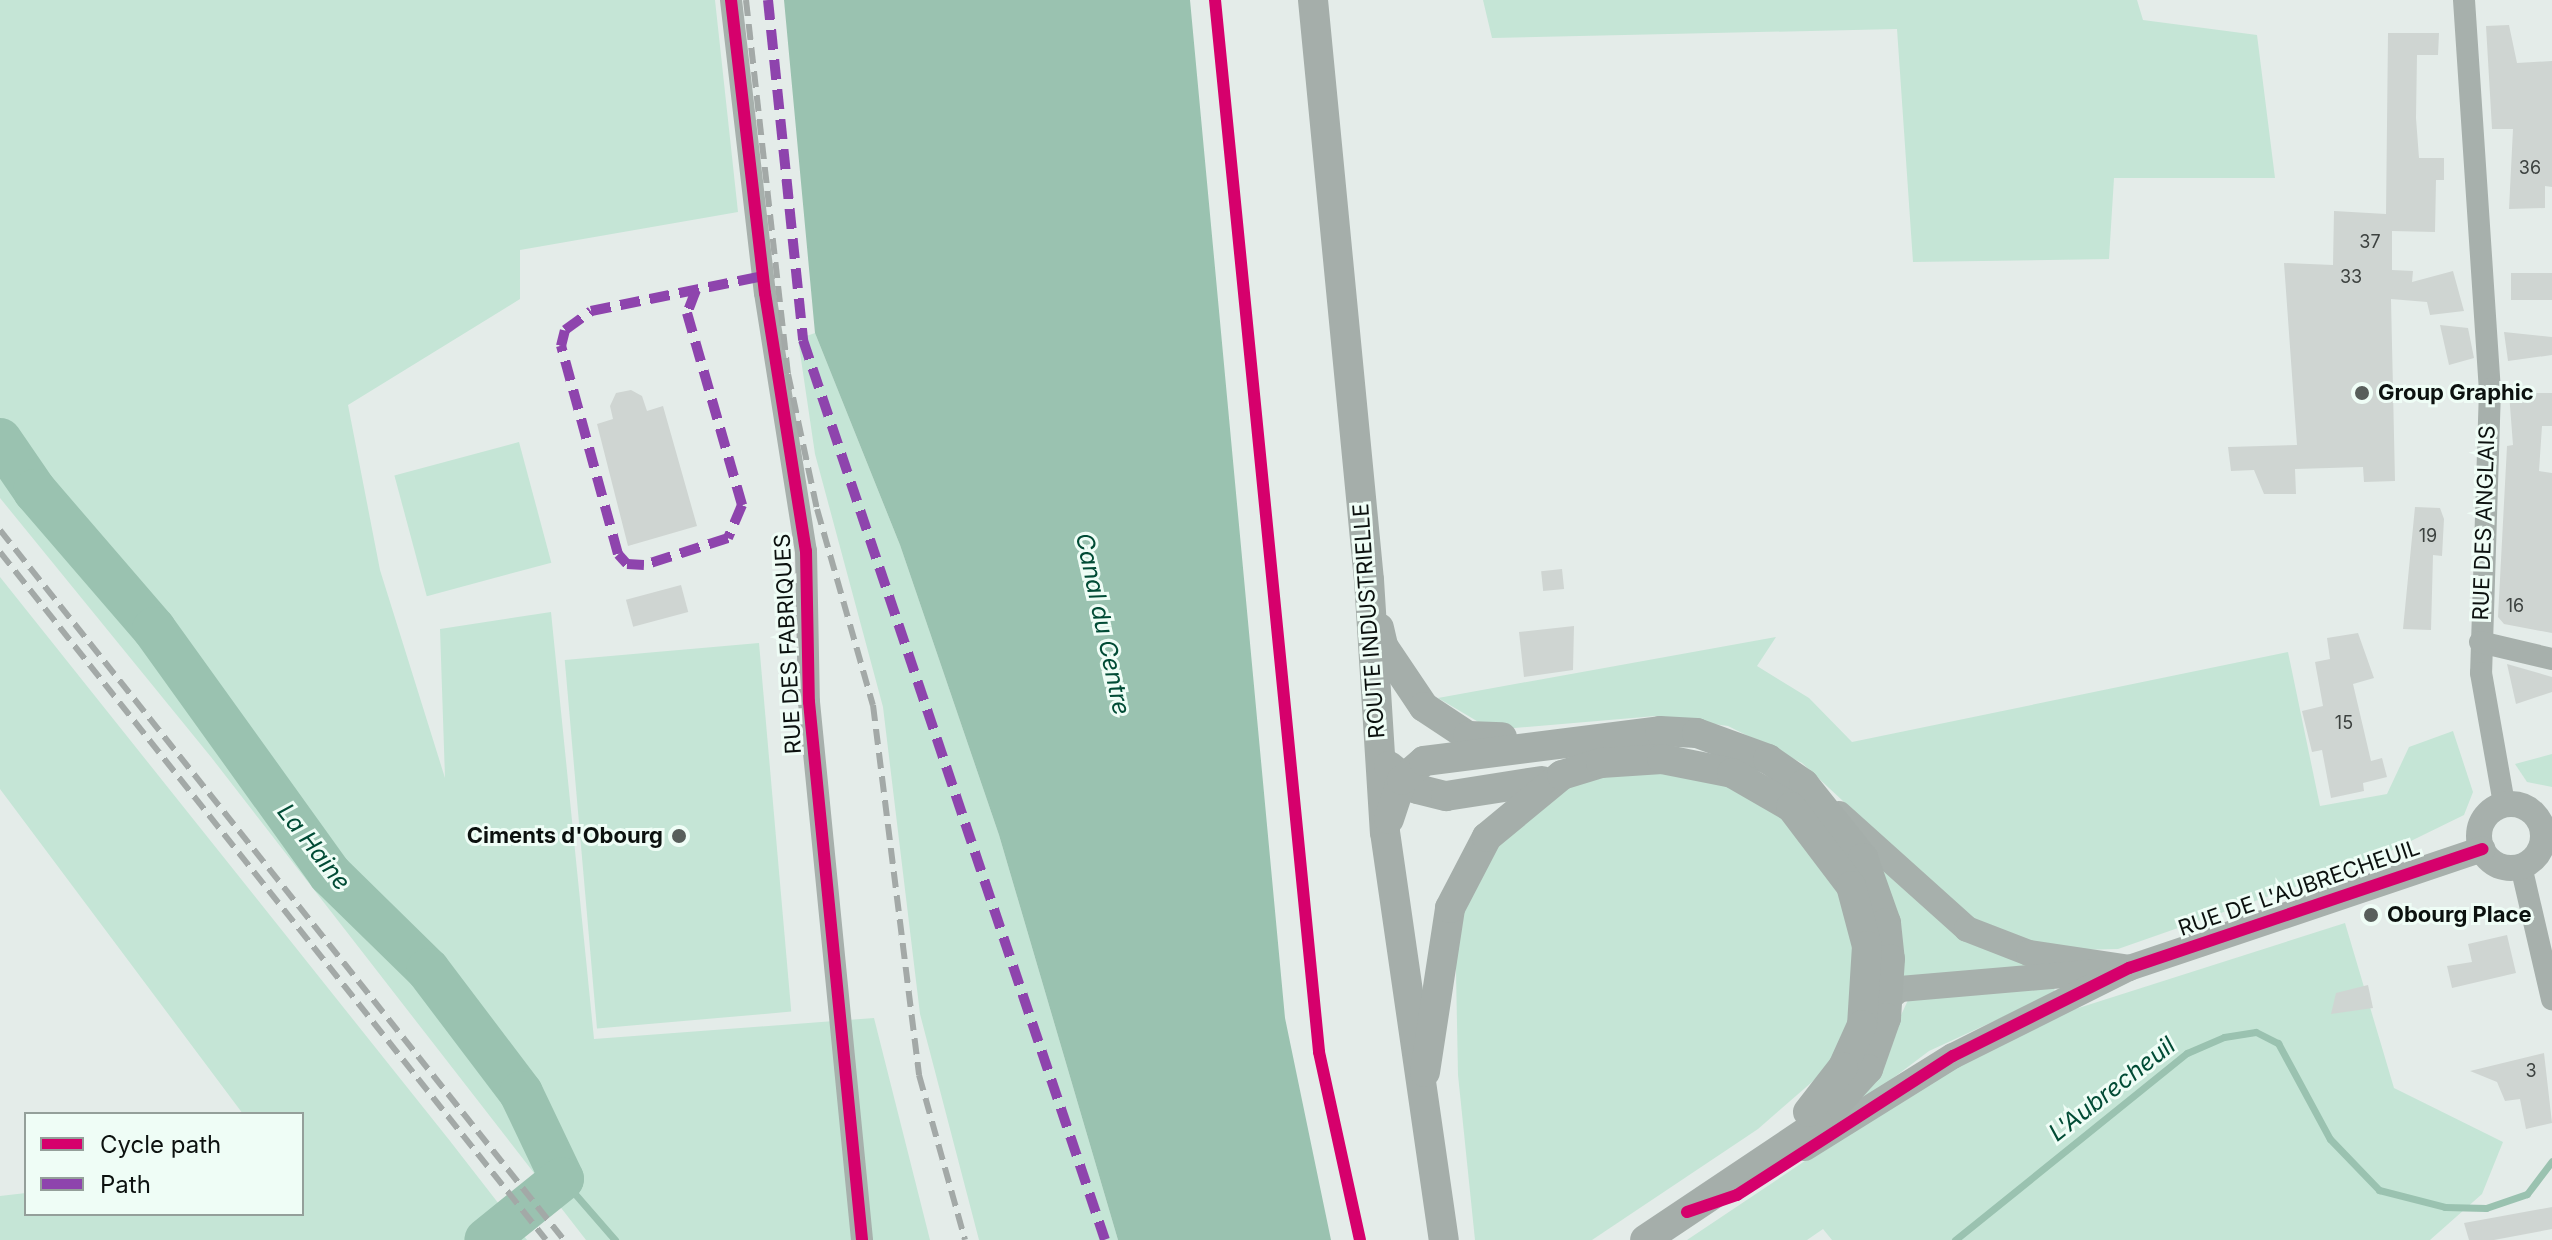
<!DOCTYPE html>
<html>
<head>
<meta charset="utf-8">
<style>
	body { margin:0 }
	#map { position:relative; width:2552px; height:1240px; overflow:hidden; background:#e4ece9; font-family:Inter,sans-serif }
	div>[style] { position:absolute }
	[style*='--x'] { left:calc(var(--x)*1px); top:calc(var(--y)*1px); width:calc(var(--w)*1px); rotate:calc(var(--a)*1deg) }
	.green>* { inset:0; background:#c5e5d6; transform-origin:0 0 }
	.water>* { inset:0; background:#9ac2b0 }
	.stream>* { height:7px; margin:-3.5px; padding:0 3.5px; transform-origin:3.5px; border-radius:3.5px; background:#9ac2b0 }
	.river>* { height:44px; margin:-22px; padding:0 22px; transform-origin:22px; border-radius:22px; background:#9ac2b0 }
	.building>* { inset:0; background:#cfd5d2; transform-origin:0 0 }
	.minor>* { height:22px; margin:-11px; padding:0 11px; transform-origin:11px; border-radius:11px; background:#a7b0ac }
	.tertiary>* { height:26px; margin:-13px; padding:0 13px; transform-origin:13px; border-radius:13px; background:#a7b0ac }
	.tertiary>.ring { margin:-13px; padding:0; box-sizing:content-box; background:none; border:26px solid #a7b0ac; border-radius:50% }
	.secondary>* { height:30px; margin:-15px; padding:0 15px; transform-origin:15px; border-radius:15px; background:#a5aeaa }
	.rail>* { height:6px; margin-top:-3px; transform-origin:0; background:repeating-linear-gradient(90deg,#a3a9a7 0 16px,transparent 0 24px) }
	.quiet>* { height:10px; margin-top:-5px; transform-origin:0; background:repeating-linear-gradient(90deg,#8e44ad 0 20px,transparent 0 30px) }
	.cycleway>* { height:12px; margin:-6px; padding:0 6px; transform-origin:6px; border-radius:6px; background:#d6006c }
	.dots>* { width:22px; height:22px; translate:-50% -50%; box-sizing:border-box; border:4px solid #effdf6; border-radius:50% }
	span { translate:-50% -50%; white-space:nowrap; text-align:center; line-height:1.15; -webkit-text-stroke:6px #effdf6; paint-order:stroke }
	.number-label { font-size:18px; color:#3d4240 }
	.number-label span { -webkit-text-stroke-width:0 }
	.poi-label { font-size:22px; color:#0c110f; font-weight:700 }
	.left { translate:0 -50%; text-align:left }
	.right { translate:-100% -50%; text-align:right }
	.street-label { font-size:22px; color:#0c110f }
	.water-label { font-size:24px; color:#014b35; font-style:italic }
	.legend { position:absolute; left:24px; top:1112px; width:280px; height:104px; box-sizing:border-box; background:#effdf6; border:2px solid #949f9a; margin:0; padding:10px 14px; list-style:none; font-size:24px; color:#0c110f }
	.legend li { display:flex; align-items:center; gap:16px; height:40px }
	.legend b { width:40px; border:2px solid #949f9a }
</style>
</head>
<body>
<div id="map">
	<div class="green">
		<i style="clip-path:polygon(0 0,715px 0,738px 212px,520px 250px,520px 299px,348px 405px,380px 570px,445px 778px,440px 629px,551px 612px,594px 1039px,874px 1018px,930px 1240px,586px 1240px,211px 757px,0 498px)"></i>
		<i style="clip-path:polygon(1483px 0,2137px 0,2143px 20px,2257px 35px,2275px 178px,2114px 178px,2109px 259px,1913px 262px,1897px 29px,1492px 38px)"></i>
		<i style="clip-path:polygon(815px 333px,900px 545px,999px 835px,1118px 1240px,979px 1240px,920px 1014px,883px 707px,815px 454px,798px 339px)"></i>
		<i style="left:519px;top:442px;width:125px;height:129px;rotate:75deg"></i>
		<i style="clip-path:polygon(0 577px,450px 1141px,527px 1240px,0 1240px,0 1196px,26px 1193px,26px 1214px,302px 1214px,302px 1114px,243px 1114px,0 789px)"></i>
		<i style="clip-path:polygon(1776px 637px,1757px 666px,1809px 698px,1852px 742px,2288px 652px,2320px 806px,2387px 794px,2409px 747px,2453px 731px,2473px 792px,2464px 815px,2372px 860px,2118px 949px,2076px 950px,2031px 944px,1966px 915px,1802px 763px,1728px 726px,1656px 716px,1492px 730px,1438px 698px)"></i>
		<i style="left:759px;top:643px;width:370px;height:195px;rotate:85deg"></i>
		<i style="clip-path:polygon(2552px 754px,2552px 787px,2527px 782px,2515px 764px)"></i>
		<i style="clip-path:polygon(1700px 771px,1799px 828px,1853px 919px,1854px 1006px,1835px 1062px,1758px 1129px,1592px 1240px,1475px 1240px,1458px 1075px,1455px 920px,1469px 882px,1526px 810px,1597px 773px)"></i>
		<i style="clip-path:polygon(1884px 866px,2048px 966px,1903px 977px,1879px 870px)"></i>
		<i style="clip-path:polygon(2345px 923px,2394px 1088px,2503px 1142px,2482px 1194px,2430px 1240px,1832px 1240px,1823px 1229px,1807px 1240px,1687px 1240px,1920px 1084px,2044px 1019px)"></i>
		<i style="clip-path:polygon(2054px 987px,2055px 993px,1929px 1051px,1860px 1103px,1909px 998px)"></i>
	</div>
	<div class="water">
		<i style="clip-path:polygon(784px 0,1190px 0,1285px 1018px,1331px 1240px,1118px 1240px,999px 835px,900px 545px,815px 333px)"></i>
	</div>
	<div class="stream">
		<i style="--x:562;--y:1179;--w:81;--a:49"></i>
		<i style="--x:1955;--y:1240;--w:298;--a:-38.9"></i>
		<i style="--x:2187;--y:1053;--w:40;--a:-23.4"></i>
		<i style="--x:2224;--y:1037;--w:32;--a:-9"></i>
		<i style="--x:2256;--y:1032;--w:25;--a:27"></i>
		<i style="--x:2278;--y:1043;--w:109;--a:61.6"></i>
		<i style="--x:2330;--y:1139;--w:71;--a:46.1"></i>
		<i style="--x:2379;--y:1190;--w:68;--a:14.4"></i>
		<i style="--x:2445;--y:1207;--w:41;--a:1.4"></i>
		<i style="--x:2486;--y:1208;--w:43;--a:-18.9"></i>
		<i style="--x:2527;--y:1194;--w:41;--a:-52.9"></i>
	</div>
	<div class="river">
		<i style="--x:0;--y:440;--w:62;--a:55.5"></i>
		<i style="--x:35;--y:491;--w:182;--a:49.2"></i>
		<i style="--x:154;--y:629;--w:302;--a:54.3"></i>
		<i style="--x:330;--y:874;--w:137;--a:44.4"></i>
		<i style="--x:428;--y:970;--w:154;--a:52.9"></i>
		<i style="--x:521;--y:1093;--w:95;--a:64.5"></i>
		<i style="--x:562;--y:1179;--w:97;--a:141.2"></i>
	</div>
	<div class="building">
		<i style="clip-path:polygon(2509px 25px,2517px 63px,2552px 61px,2552px 187px,2545px 186px,2545px 208px,2509px 209px,2513px 129px,2492px 129px,2486px 26px)"></i>
		<i style="clip-path:polygon(2388px 33px,2439px 33px,2438px 55px,2417px 55px,2416px 118px,2419px 158px,2444px 158px,2444px 180px,2436px 180px,2435px 232px,2392px 231px,2392px 270px,2413px 271px,2412px 282px,2453px 271px,2464px 311px,2430px 315px,2427px 302px,2391px 299px,2395px 481px,2364px 482px,2363px 467px,2295px 469px,2296px 494px,2264px 494px,2254px 470px,2231px 471px,2228px 447px,2297px 445px,2284px 263px,2333px 265px,2334px 211px,2386px 214px)"></i>
		<i style="left:2552px;top:273px;width:27px;height:41px;rotate:90deg"></i>
		<i style="clip-path:polygon(2440px 325px,2468px 328px,2474px 358px,2449px 365px)"></i>
		<i style="clip-path:polygon(2504px 332px,2552px 337px,2552px 355px,2508px 361px)"></i>
		<i style="clip-path:polygon(631px 390px,642px 396px,647px 411px,663px 406px,697px 526px,628px 546px,597px 424px,613px 419px,610px 406px,616px 393px)"></i>
		<i style="clip-path:polygon(2509px 393px,2552px 393px,2552px 426px,2542px 426px,2539px 471px,2552px 473px,2552px 633px,2504px 624px,2498px 617px,2507px 446px,2513px 445px)"></i>
		<i style="clip-path:polygon(2415px 507px,2440px 508px,2444px 519px,2442px 556px,2433px 555px,2431px 630px,2403px 629px)"></i>
		<i style="left:1562px;top:569px;width:20px;height:21px;rotate:84deg"></i>
		<i style="left:681px;top:585px;width:28px;height:57px;rotate:75deg"></i>
		<i style="clip-path:polygon(1574px 626px,1573px 670px,1524px 677px,1519px 632px)"></i>
		<i style="clip-path:polygon(2358px 633px,2374px 678px,2353px 684px,2371px 761px,2382px 758px,2387px 777px,2363px 783px,2364px 791px,2331px 798px,2322px 750px,2312px 752px,2302px 711px,2323px 706px,2315px 662px,2330px 659px,2327px 638px)"></i>
		<i style="clip-path:polygon(2507px 664px,2552px 677px,2552px 692px,2516px 704px)"></i>
		<i style="clip-path:polygon(2507px 935px,2516px 973px,2452px 988px,2447px 966px,2472px 962px,2468px 944px)"></i>
		<i style="clip-path:polygon(2368px 985px,2373px 1008px,2331px 1014px,2336px 993px)"></i>
		<i style="clip-path:polygon(2544px 1053px,2552px 1123px,2526px 1129px,2520px 1099px,2505px 1101px,2497px 1082px,2470px 1071px)"></i>
		<i style="clip-path:polygon(2552px 1207px,2552px 1229px,2494px 1240px,2469px 1240px,2464px 1223px)"></i>
	</div>
	<div class="minor">
		<i style="--x:731;--y:0;--w:295;--a:83.4"></i>
		<i style="--x:765;--y:293;--w:261;--a:81"></i>
		<i style="--x:806;--y:551;--w:151;--a:88.9"></i>
		<i style="--x:809;--y:702;--w:541;--a:84.37"></i>
		<i style="--x:2464;--y:0;--w:390;--a:86.2"></i>
		<i style="--x:2490;--y:389;--w:284;--a:91.8"></i>
		<i style="--x:2481;--y:673;--w:133;--a:80"></i>
		<i style="--x:2480;--y:642;--w:74;--a:13.3"></i>
		<i style="--x:2521;--y:866;--w:137;--a:76.9"></i>
	</div>
	<div class="tertiary">
		<i class="ring" style="left:2479px;top:804px;width:38px;height:38px"></i>
		<i style="--x:1839;--y:814;--w:172;--a:41.9"></i>
		<i style="--x:1967;--y:929;--w:66;--a:21.2"></i>
		<i style="--x:2029;--y:953;--w:101;--a:8.5"></i>
		<i style="--x:1877;--y:1008;--w:30;--a:-40"></i>
		<i style="--x:1900;--y:989;--w:199;--a:-4.9"></i>
		<i style="--x:1805;--y:1148;--w:174;--a:-31.9"></i>
		<i style="--x:1953;--y:1056;--w:197;--a:-26.6"></i>
		<i style="--x:2129;--y:968;--w:373;--a:-18.6"></i>
	</div>
	<div class="secondary">
		<i style="--x:1313;--y:0;--w:583;--a:84.49"></i>
		<i style="--x:1369;--y:580;--w:253;--a:86.4"></i>
		<i style="--x:1385;--y:832;--w:412;--a:81.8"></i>
		<i style="--x:1379;--y:628;--w:18;--a:77"></i>
		<i style="--x:1383;--y:646;--w:73;--a:56.1"></i>
		<i style="--x:1424;--y:707;--w:53;--a:33.4"></i>
		<i style="--x:1468;--y:736;--w:34;--a:2"></i>
		<i style="--x:1389;--y:766;--w:36;--a:39"></i>
		<i style="--x:1417;--y:789;--w:30;--a:14"></i>
		<i style="--x:1446;--y:796;--w:97;--a:-8.9"></i>
		<i style="--x:1389;--y:819;--w:41;--a:-71.6"></i>
		<i style="--x:1402;--y:780;--w:29;--a:-41"></i>
		<i style="--x:1424;--y:761;--w:238;--a:-7.2"></i>
		<i style="--x:1660;--y:731;--w:37;--a:3"></i>
		<i style="--x:1697;--y:733;--w:76;--a:20.1"></i>
		<i style="--x:1768;--y:759;--w:44;--a:34.8"></i>
		<i style="--x:1804;--y:784;--w:95;--a:51.4"></i>
		<i style="--x:1863;--y:858;--w:69;--a:70.5"></i>
		<i style="--x:1886;--y:923;--w:36;--a:84"></i>
		<i style="--x:1890;--y:959;--w:59;--a:93.9"></i>
		<i style="--x:1886;--y:1018;--w:54;--a:109.4"></i>
		<i style="--x:1868;--y:1069;--w:74;--a:132.3"></i>
		<i style="--x:1818;--y:1124;--w:208;--a:146.2"></i>
		<i style="--x:1425;--y:1072;--w:166;--a:-81.3"></i>
		<i style="--x:1450;--y:908;--w:80;--a:-62.5"></i>
		<i style="--x:1487;--y:837;--w:97;--a:-39.6"></i>
		<i style="--x:1562;--y:775;--w:41;--a:-17.1"></i>
		<i style="--x:1601;--y:763;--w:61;--a:-3.8"></i>
		<i style="--x:1662;--y:759;--w:71;--a:11.3"></i>
		<i style="--x:1732;--y:773;--w:68;--a:30"></i>
		<i style="--x:1791;--y:807;--w:99;--a:52.8"></i>
		<i style="--x:1851;--y:886;--w:62;--a:75.1"></i>
		<i style="--x:1867;--y:946;--w:79;--a:93.6"></i>
		<i style="--x:1862;--y:1025;--w:46;--a:114.3"></i>
		<i style="--x:1843;--y:1067;--w:57;--a:127.9"></i>
	</div>
	<div class="rail">
		<i style="--x:746;--y:0;--w:376;--a:83.6"></i>
		<i style="--x:788;--y:374;--w:138;--a:77.9"></i>
		<i style="--x:817;--y:509;--w:204;--a:74.1"></i>
		<i style="--x:873;--y:705;--w:373;--a:82.9"></i>
		<i style="--x:919;--y:1075;--w:171;--a:74.4"></i>
		<i style="--x:0;--y:530;--w:907;--a:51.54"></i>
		<i style="--x:0;--y:552;--w:878;--a:51.56"></i>
	</div>
	<div class="quiet">
		<i style="--x:768;--y:0;--w:342;--a:84.1"></i>
		<i style="--x:803;--y:340;--w:949;--a:71.45"></i>
		<i style="--x:696;--y:290;--w:25;--a:111"></i>
		<i style="--x:687;--y:313;--w:200;--a:74"></i>
		<i style="--x:742;--y:505;--w:36;--a:113"></i>
		<i style="--x:728;--y:538;--w:88;--a:162.2"></i>
		<i style="--x:644;--y:565;--w:17;--a:-177"></i>
		<i style="--x:627;--y:564;--w:13;--a:-132"></i>
		<i style="--x:618;--y:554;--w:216;--a:-105.3"></i>
		<i style="--x:561;--y:346;--w:16;--a:-76"></i>
		<i style="--x:565;--y:330;--w:32;--a:-36"></i>
		<i style="--x:591;--y:311;--w:176;--a:-11.5"></i>
	</div>
	<div class="cycleway">
		<i style="--x:731;--y:0;--w:295;--a:83.4"></i>
		<i style="--x:765;--y:293;--w:261;--a:81"></i>
		<i style="--x:806;--y:551;--w:151;--a:88.9"></i>
		<i style="--x:809;--y:702;--w:541;--a:84.37"></i>
		<i style="--x:1215;--y:0;--w:1057;--a:84.35"></i>
		<i style="--x:1319;--y:1052;--w:192;--a:77.7"></i>
		<i style="--x:1687;--y:1212;--w:53;--a:-18.8"></i>
		<i style="--x:1737;--y:1195;--w:257;--a:-32.8"></i>
		<i style="--x:1953;--y:1056;--w:197;--a:-26.6"></i>
		<i style="--x:2129;--y:968;--w:373;--a:-18.6"></i>
	</div>
	<div class="dots">
		<i style="left:2362px;top:393px;background:#585e5b"></i>
		<i style="left:679px;top:836px;background:#585e5b"></i>
		<i style="left:2371px;top:915px;background:#585e5b"></i>
	</div>
	<div class="number-label">
		<span style="left:2530px;top:168px">36</span>
		<span style="left:2370px;top:242px">37</span>
		<span style="left:2351px;top:277px">33</span>
		<span style="left:2428px;top:536px">19</span>
		<span style="left:2515px;top:606px">16</span>
		<span style="left:2344px;top:723px">15</span>
		<span style="left:2531px;top:1071px">3</span>
	</div>
	<div class="poi-label">
		<span class="left" style="left:2378px;top:393px">Group Graphic</span>
		<span class="right" style="left:663px;top:836px">Ciments d'Obourg</span>
		<span class="left" style="left:2387px;top:915px">Obourg Place</span>
	</div>
	<div class="street-label">
		<span style="left:2484px;top:523px;rotate:-88deg">RUE DES ANGLAIS</span>
		<span style="left:1369px;top:621px;rotate:-94deg">ROUTE INDUSTRIELLE</span>
		<span style="left:788px;top:644px;rotate:-93deg">RUE DES FABRIQUES</span>
		<span style="left:2299px;top:888px;rotate:-19deg">RUE DE L'AUBRECHEUIL</span>
	</div>
	<div class="water-label">
		<span style="left:1103px;top:624px;rotate:78deg">Canal du Centre</span>
		<span style="left:314px;top:847px;rotate:52deg">La Haine</span>
		<span style="left:2112px;top:1089px;rotate:-38deg">L'Aubrecheuil</span>
	</div>
	<ul class="legend">
	<li><b style="height:10px;background:#d6006c"></b>Cycle path</li>
	<li><b style="height:10px;background:#8e44ad"></b>Path</li>
	</ul>
</div>
</body>
</html>
